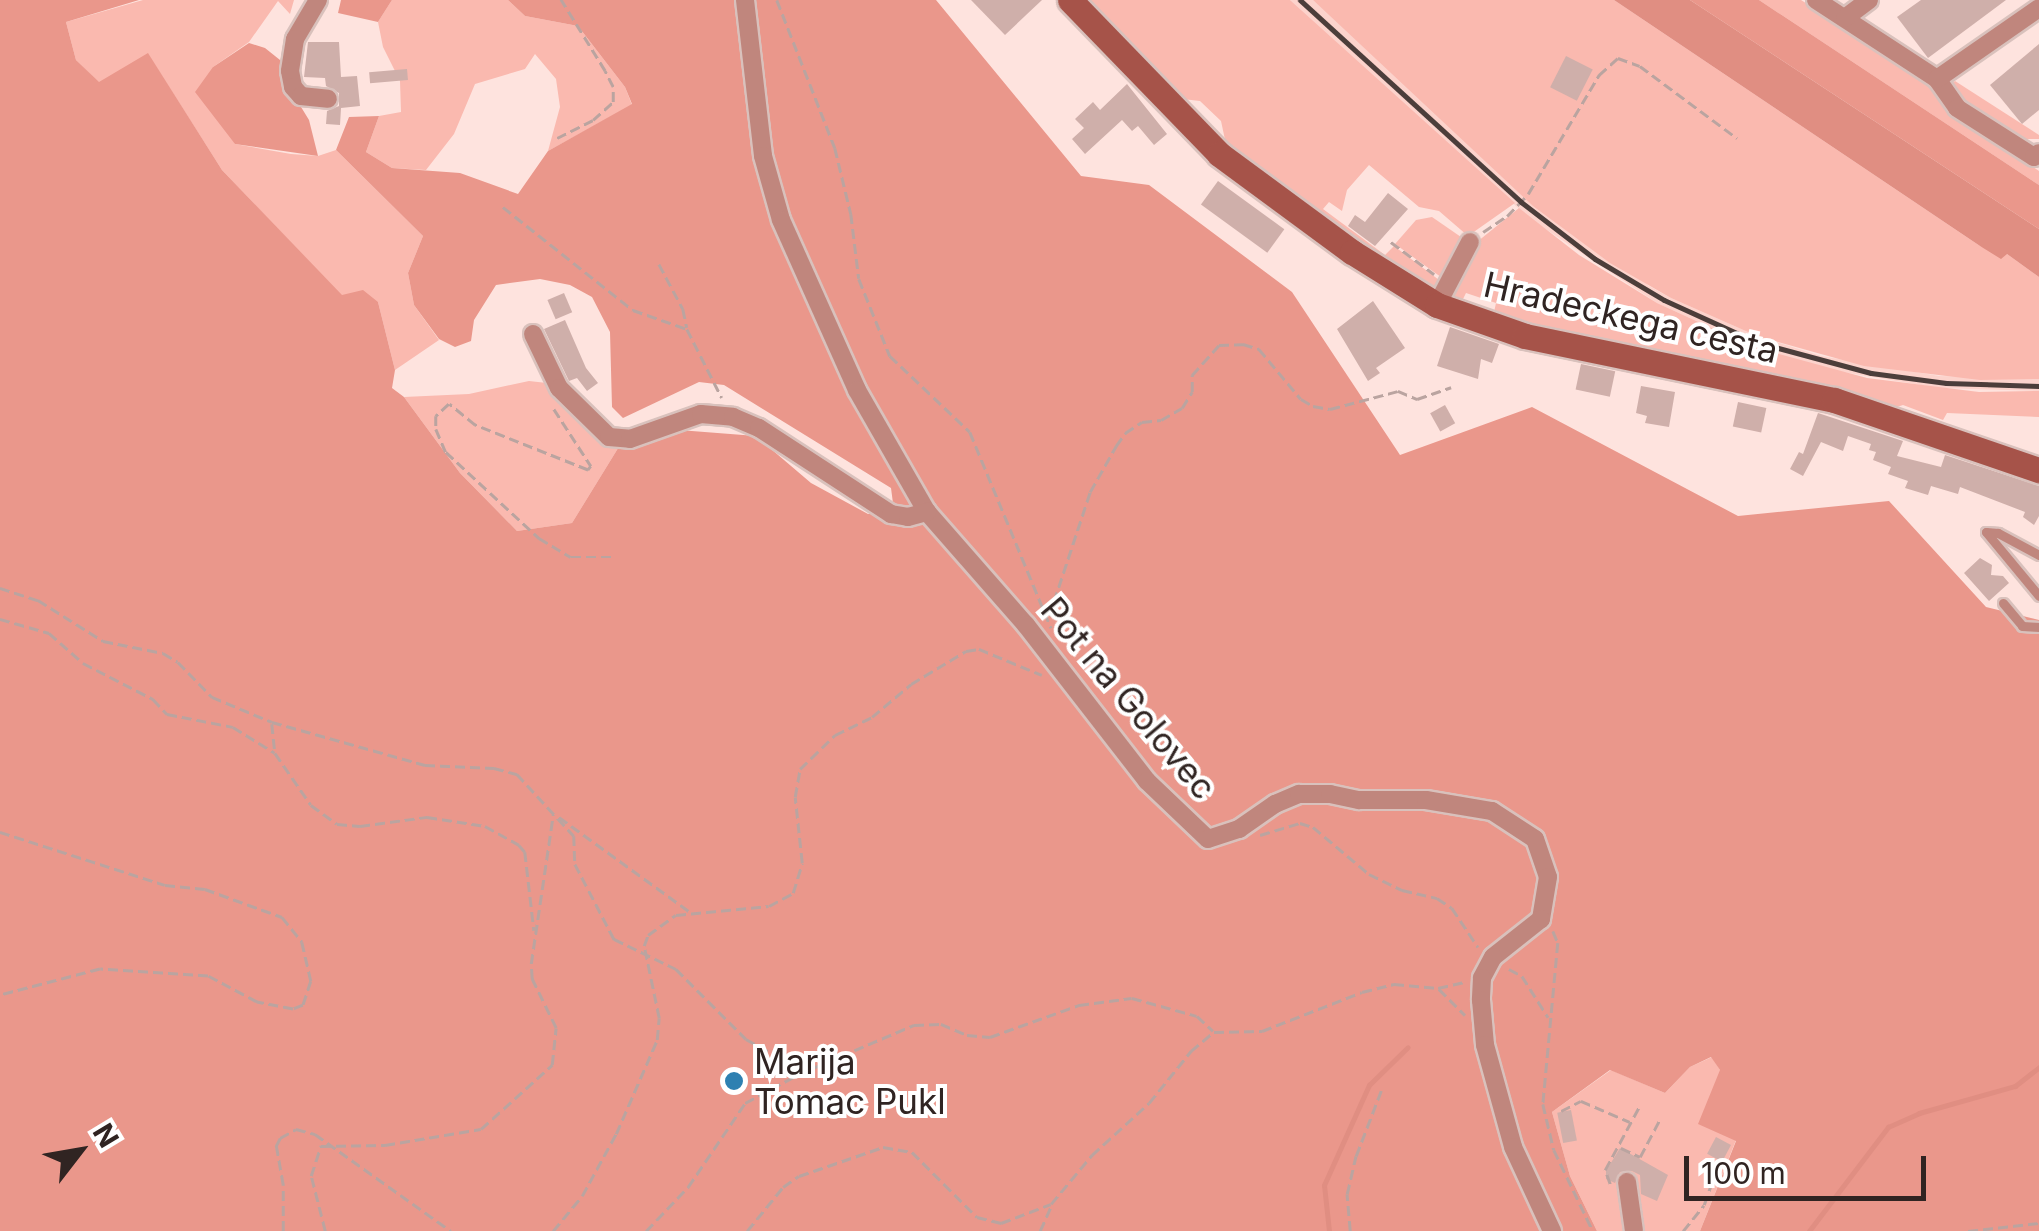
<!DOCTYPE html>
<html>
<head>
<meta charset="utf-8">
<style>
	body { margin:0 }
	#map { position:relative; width:2039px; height:1231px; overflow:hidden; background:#fee3de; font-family:Inter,sans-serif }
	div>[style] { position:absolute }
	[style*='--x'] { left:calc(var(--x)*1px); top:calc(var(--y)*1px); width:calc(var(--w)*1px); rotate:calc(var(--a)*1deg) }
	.built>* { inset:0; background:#fcd3cc }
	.green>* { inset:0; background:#fab9af }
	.forest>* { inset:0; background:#ea978b }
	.water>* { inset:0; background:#e08e82 }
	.stream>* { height:5px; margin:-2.5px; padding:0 2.5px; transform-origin:2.5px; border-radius:2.5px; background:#e08e82 }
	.building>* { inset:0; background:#cfafaa; transform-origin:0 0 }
	.path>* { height:2.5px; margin-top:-1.25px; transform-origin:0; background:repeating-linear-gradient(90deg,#baa4a0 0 10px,transparent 0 15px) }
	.roads { filter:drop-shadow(2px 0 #d9c1bc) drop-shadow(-2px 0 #d9c1bc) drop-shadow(0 2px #d9c1bc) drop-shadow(0 -2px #d9c1bc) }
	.lane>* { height:9px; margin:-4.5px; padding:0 4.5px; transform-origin:4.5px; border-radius:4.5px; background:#c0867d }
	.street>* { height:18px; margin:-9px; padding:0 9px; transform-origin:9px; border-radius:9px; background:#c0867d }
	.secondary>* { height:25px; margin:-12.5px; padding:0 12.5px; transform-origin:12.5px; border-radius:12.5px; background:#a65349 }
	.rail>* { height:5px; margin:-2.5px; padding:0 2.5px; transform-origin:2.5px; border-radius:2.5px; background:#4c3e3b }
	.dots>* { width:28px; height:28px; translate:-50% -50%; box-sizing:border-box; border:5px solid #fff; border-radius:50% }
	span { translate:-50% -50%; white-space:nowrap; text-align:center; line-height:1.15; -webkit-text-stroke:8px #fff; paint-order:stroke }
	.street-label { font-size:35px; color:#302422 }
	.poi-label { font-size:35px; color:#302422 }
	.left { translate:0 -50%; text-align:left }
	.north { position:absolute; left:30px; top:1101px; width:100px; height:100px; -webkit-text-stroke:8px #fff; paint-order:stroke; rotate:59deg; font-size:28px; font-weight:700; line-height:40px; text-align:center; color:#302422 }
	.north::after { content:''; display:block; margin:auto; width:35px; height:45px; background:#302422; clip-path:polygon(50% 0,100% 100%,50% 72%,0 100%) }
	.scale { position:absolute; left:1684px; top:1156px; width:242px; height:45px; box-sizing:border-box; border:5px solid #302422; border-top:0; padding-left:12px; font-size:30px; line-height:35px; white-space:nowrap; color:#302422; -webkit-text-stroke:8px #fff; paint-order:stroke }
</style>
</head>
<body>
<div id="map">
	<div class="built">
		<i style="clip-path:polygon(1290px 0,1313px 0,1649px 286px,1671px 298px,1757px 336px,1821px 356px,1939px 376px,2039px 379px,2039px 391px,1939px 388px,1819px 368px,1753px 347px,1657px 303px,1529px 218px)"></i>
	</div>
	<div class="green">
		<i style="clip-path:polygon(143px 0,294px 0,290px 14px,278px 1px,249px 42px,213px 67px,235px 144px,291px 154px,318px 156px,336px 150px,423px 236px,408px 273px,414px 305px,439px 340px,395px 370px,378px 302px,342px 296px,222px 170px,148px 54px,99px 83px,76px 60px,66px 22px)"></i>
		<i style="clip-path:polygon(392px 0,508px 0,525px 16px,578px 26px,625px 87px,632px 105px,548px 151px,560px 107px,556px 79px,535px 54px,525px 69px,475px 84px,454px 134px,426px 170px,392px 168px,366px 152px,379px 116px,401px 112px,400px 81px,383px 47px,378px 22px)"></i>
		<i style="clip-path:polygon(1081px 0,1290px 0,1515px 203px,1468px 236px,1439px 211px,1419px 207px,1369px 165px,1347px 190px,1342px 211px,1329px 202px,1323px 209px,1385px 255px,1394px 246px,1443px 283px,1437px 293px,1411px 281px,1227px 149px,1221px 121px,1200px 101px,1174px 98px)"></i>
		<i style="clip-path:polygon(1313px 0,1614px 0,1980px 246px,2007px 254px,2039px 277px,2039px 379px,1980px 380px,1864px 366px,1757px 336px,1671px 298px,1610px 263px,1533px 206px)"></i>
		<i style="clip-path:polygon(1759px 0,1801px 0,1929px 82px,1948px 110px,2039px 171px,2039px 185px)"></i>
		<i style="clip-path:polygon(1955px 81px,2039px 135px,2039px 139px,2019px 139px,1962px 102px,1950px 85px)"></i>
		<i style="clip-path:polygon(1519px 208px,1579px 255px,1657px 303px,1753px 347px,1867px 378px,1979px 392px,2039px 391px,2039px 417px,1947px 413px,1943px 420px,1903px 405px,1888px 410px,1493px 317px,1496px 303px,1466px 293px,1461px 303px,1447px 297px,1472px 246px)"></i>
		<i style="clip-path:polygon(1432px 217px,1461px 237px,1462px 245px,1445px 280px,1395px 244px,1416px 220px)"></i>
		<i style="clip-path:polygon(529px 381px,547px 383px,620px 445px,572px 523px,517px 531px,460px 473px,404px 397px,469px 394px)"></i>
		<i style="clip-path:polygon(1712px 1057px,1720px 1070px,1736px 1140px,1700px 1231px,1597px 1231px,1570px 1176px,1552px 1112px,1611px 1070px,1665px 1093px,1690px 1067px)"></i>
	</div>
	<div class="forest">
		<i style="clip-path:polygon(0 0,139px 0,66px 22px,76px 60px,99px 82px,148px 53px,222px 170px,342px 295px,363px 290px,378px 302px,395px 370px,392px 388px,404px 397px,460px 473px,517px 531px,572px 523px,620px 445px,666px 429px,756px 436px,811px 483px,868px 514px,894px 511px,891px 488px,724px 385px,699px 382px,623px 418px,612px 407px,610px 332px,592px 297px,570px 285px,540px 279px,496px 285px,474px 320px,471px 341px,455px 347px,439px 339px,414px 305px,408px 273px,423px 236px,336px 150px,349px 117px,379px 116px,366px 152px,392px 168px,460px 173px,518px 194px,548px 151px,632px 104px,625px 87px,578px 26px,525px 16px,508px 0,936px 0,1081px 176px,1149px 185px,1292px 292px,1400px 455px,1532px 407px,1738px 516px,1889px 501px,1986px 607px,2039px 620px,2039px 1231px,1700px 1231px,1736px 1141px,1698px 1124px,1720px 1070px,1711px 1057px,1690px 1067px,1665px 1093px,1610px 1070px,1552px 1112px,1570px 1176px,1597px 1231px,0 1231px)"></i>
		<i style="clip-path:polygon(341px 0,392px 0,378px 22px,338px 13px)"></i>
		<i style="clip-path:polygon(1690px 0,1759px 0,2039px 185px,2039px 229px)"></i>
		<i style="clip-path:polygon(249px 43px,265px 48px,285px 64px,290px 89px,309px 120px,318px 156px,235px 144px,195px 92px,213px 67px)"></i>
	</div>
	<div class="water">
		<i style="clip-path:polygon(1614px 0,1690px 0,2039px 229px,2039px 277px,2007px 254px,2001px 259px,1980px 246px)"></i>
	</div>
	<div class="stream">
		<i style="--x:1329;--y:1231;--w:46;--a:-96.2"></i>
		<i style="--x:1324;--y:1185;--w:110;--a:-65.8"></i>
		<i style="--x:1369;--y:1085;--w:54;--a:-44.3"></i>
		<i style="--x:1809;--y:1231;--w:131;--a:-52.8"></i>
		<i style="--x:1888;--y:1127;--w:34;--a:-24"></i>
		<i style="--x:1919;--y:1113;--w:100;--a:-15.7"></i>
		<i style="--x:2015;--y:1086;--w:31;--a:-38"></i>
	</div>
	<div class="building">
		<i style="clip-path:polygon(971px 0,1042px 0,1005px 35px)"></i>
		<i style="clip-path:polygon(1921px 0,2006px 0,1928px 58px,1897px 17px)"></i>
		<i style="clip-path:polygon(308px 42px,339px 42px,341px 77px,357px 76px,360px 106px,341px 108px,340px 125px,326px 124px,327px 111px,339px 106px,339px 93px,326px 86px,325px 78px,304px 77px)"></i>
		<i style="clip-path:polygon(2039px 44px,2039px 110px,2022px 124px,1990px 85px)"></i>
		<i style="left:1566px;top:56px;width:30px;height:35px;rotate:27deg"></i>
		<i style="left:407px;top:69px;width:11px;height:38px;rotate:85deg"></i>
		<i style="clip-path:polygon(1127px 84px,1167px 134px,1154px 145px,1138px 126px,1132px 131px,1122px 120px,1085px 154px,1072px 139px,1084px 128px,1075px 119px,1093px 102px,1100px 110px)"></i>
		<i style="left:1218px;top:181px;width:82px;height:29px;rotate:36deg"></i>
		<i style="clip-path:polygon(1388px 193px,1408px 209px,1375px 246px,1348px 226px,1355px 215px,1365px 222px)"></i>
		<i style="left:564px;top:293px;width:21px;height:18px;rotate:67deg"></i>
		<i style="clip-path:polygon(1373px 301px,1405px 348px,1376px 368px,1380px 373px,1368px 381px,1337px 329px)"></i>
		<i style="clip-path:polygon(565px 320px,586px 368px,598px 383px,587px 391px,577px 378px,569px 381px,544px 329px)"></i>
		<i style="clip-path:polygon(1450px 327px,1499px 344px,1492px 363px,1481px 359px,1478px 379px,1437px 366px)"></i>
		<i style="left:1581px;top:364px;width:35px;height:26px;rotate:12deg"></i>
		<i style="clip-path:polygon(1641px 386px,1675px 392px,1669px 427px,1645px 423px,1647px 416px,1636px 413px)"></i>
		<i style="left:1738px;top:402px;width:29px;height:25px;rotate:12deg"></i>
		<i style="left:1445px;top:405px;width:21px;height:17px;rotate:61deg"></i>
		<i style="clip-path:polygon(1818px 413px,1903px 441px,1897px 456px,1941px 467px,1945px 455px,2039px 486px,2039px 516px,2034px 525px,2023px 517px,2025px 512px,1960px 487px,1958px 494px,1931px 486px,1928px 495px,1905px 488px,1908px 481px,1888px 474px,1891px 467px,1873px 460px,1876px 452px,1869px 450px,1871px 444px,1848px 436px,1843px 451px,1821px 442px,1803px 476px,1790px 469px,1799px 452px,1803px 454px)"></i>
		<i style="clip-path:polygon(1980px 558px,1992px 565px,1991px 575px,2003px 576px,2009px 583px,1989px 601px,1964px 573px)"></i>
		<i style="left:1571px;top:1110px;width:31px;height:14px;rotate:79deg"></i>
		<i style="left:1716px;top:1137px;width:17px;height:19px;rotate:28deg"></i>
		<i style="clip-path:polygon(1620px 1148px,1668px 1175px,1657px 1201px,1641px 1194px,1640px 1175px,1632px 1171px,1620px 1172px,1615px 1183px,1606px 1179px,1606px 1171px)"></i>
	</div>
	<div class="path">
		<i style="--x:777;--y:0;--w:159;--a:68.6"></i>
		<i style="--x:835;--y:148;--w:68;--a:76.4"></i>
		<i style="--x:851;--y:214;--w:65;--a:83"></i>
		<i style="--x:859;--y:279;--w:83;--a:68.1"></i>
		<i style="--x:890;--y:356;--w:110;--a:43.5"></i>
		<i style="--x:970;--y:432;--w:212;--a:67.5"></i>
		<i style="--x:557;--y:138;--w:40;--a:-26.6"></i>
		<i style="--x:593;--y:120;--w:27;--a:-42"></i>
		<i style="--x:613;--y:102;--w:15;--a:-90"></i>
		<i style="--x:613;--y:87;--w:18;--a:-117"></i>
		<i style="--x:605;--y:71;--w:84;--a:-121.8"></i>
		<i style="--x:503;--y:207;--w:166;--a:38.4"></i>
		<i style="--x:633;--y:310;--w:57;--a:19.4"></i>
		<i style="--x:687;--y:329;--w:77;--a:63.1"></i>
		<i style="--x:1483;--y:232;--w:29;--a:-34"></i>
		<i style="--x:1507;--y:216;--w:30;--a:-46"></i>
		<i style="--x:1528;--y:194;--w:139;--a:-59.2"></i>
		<i style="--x:1599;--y:75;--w:25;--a:-42"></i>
		<i style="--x:1618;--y:58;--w:23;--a:20"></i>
		<i style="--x:1640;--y:66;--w:121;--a:36.6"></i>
		<i style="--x:1391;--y:242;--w:54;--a:36.7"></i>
		<i style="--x:659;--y:264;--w:51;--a:61.9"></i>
		<i style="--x:683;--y:309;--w:19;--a:78"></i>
		<i style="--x:554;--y:409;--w:68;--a:57"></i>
		<i style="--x:591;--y:466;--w:5;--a:127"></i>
		<i style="--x:588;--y:470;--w:122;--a:-158.3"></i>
		<i style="--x:475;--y:425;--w:33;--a:-141"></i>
		<i style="--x:449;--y:404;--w:18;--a:137"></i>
		<i style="--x:436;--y:416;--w:13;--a:90"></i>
		<i style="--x:436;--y:429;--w:25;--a:67"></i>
		<i style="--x:446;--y:452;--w:127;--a:42.8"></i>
		<i style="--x:539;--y:538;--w:37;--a:31"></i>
		<i style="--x:571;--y:557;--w:44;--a:0"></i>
		<i style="--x:0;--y:588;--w:40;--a:18"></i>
		<i style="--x:38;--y:600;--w:77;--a:32.2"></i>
		<i style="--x:103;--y:641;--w:61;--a:11.3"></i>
		<i style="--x:163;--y:653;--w:17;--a:31"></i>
		<i style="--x:178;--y:662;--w:49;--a:45.8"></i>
		<i style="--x:212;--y:697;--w:65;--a:22.6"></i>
		<i style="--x:272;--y:722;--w:159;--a:15.7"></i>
		<i style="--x:425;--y:765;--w:69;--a:2.5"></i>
		<i style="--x:494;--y:768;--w:24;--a:15"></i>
		<i style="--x:517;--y:774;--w:84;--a:47.4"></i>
		<i style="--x:574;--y:836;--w:28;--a:88"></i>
		<i style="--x:575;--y:864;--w:85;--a:62.5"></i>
		<i style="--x:614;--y:939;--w:69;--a:25.8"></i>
		<i style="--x:676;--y:969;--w:99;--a:45"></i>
		<i style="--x:746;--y:1039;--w:54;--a:29"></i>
		<i style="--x:793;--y:1065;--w:11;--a:56"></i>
		<i style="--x:1049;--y:616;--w:131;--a:-71.7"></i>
		<i style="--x:1090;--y:492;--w:53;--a:-60.5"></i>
		<i style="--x:1116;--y:446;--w:16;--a:-55"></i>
		<i style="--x:1125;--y:433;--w:20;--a:-33"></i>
		<i style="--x:1142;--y:422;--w:19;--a:-6"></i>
		<i style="--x:1161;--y:420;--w:24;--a:-30"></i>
		<i style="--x:1182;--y:408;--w:19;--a:-58"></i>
		<i style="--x:1192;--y:392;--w:17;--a:-90"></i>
		<i style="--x:1192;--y:375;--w:40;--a:-48"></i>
		<i style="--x:1219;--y:345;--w:24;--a:-2"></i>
		<i style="--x:1243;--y:344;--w:17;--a:17"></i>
		<i style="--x:1259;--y:349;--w:65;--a:50"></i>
		<i style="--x:1301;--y:399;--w:14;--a:30"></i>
		<i style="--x:1313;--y:406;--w:17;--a:10"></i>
		<i style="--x:1330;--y:409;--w:70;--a:-14.8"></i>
		<i style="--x:1398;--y:391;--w:21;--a:23"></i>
		<i style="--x:1417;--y:399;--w:36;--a:-19"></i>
		<i style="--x:0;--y:619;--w:51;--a:15.9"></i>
		<i style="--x:49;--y:633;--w:45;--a:41.4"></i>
		<i style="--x:83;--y:663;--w:79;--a:27.2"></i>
		<i style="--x:153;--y:699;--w:21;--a:47"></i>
		<i style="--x:167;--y:714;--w:67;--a:11.1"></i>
		<i style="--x:233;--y:727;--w:49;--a:31.8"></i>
		<i style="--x:275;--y:753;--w:63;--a:55.3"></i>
		<i style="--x:311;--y:805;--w:32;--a:36"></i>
		<i style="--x:337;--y:824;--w:23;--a:5"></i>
		<i style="--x:360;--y:826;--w:68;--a:-7.7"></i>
		<i style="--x:427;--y:817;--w:59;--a:8.8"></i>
		<i style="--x:485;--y:826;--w:39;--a:29"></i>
		<i style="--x:519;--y:845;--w:9;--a:49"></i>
		<i style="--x:525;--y:852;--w:79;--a:83.4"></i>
		<i style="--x:272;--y:724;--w:27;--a:84"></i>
		<i style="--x:559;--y:817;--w:162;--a:35.9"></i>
		<i style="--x:0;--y:832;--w:173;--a:17.8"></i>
		<i style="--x:165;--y:885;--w:40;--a:5.7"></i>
		<i style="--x:205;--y:889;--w:82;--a:20"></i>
		<i style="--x:282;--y:917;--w:32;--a:51"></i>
		<i style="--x:302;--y:942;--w:40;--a:77"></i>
		<i style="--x:311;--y:981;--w:25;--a:108"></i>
		<i style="--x:303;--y:1005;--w:11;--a:158"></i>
		<i style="--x:293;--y:1009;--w:37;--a:-169"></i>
		<i style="--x:257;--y:1002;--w:55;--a:-152"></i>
		<i style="--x:208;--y:976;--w:108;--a:-176.3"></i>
		<i style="--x:100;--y:969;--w:103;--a:165.4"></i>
		<i style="--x:1260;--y:835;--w:42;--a:-16.7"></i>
		<i style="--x:1300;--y:823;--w:14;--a:17"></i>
		<i style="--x:1313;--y:827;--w:73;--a:40"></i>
		<i style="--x:1369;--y:874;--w:37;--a:26"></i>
		<i style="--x:1402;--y:890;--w:36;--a:13"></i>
		<i style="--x:1437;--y:898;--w:18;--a:34"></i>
		<i style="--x:1452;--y:908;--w:47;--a:56.3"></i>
		<i style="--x:1553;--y:931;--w:13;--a:67"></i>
		<i style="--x:1558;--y:943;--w:162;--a:95.3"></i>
		<i style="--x:1543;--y:1104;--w:47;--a:76.6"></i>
		<i style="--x:1554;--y:1150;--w:90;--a:64.3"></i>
		<i style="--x:1509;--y:969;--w:15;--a:28"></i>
		<i style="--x:1522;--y:976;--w:49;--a:57.6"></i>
		<i style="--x:1439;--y:989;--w:37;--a:45"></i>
		<i style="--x:1561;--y:1111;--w:22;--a:-27"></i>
		<i style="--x:1581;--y:1101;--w:53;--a:23.2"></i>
		<i style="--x:1621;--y:1148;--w:21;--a:25"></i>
		<i style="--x:1640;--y:1157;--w:43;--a:-62.2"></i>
		<i style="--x:1610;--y:1184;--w:15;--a:-110"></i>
		<i style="--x:1605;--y:1170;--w:72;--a:-61.6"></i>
		<i style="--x:283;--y:1231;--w:46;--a:-90"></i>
		<i style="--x:283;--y:1185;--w:40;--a:-100"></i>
		<i style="--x:276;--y:1146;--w:9;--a:-63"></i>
		<i style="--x:280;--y:1138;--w:18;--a:-29"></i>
		<i style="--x:296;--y:1129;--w:20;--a:15"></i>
		<i style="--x:315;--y:1134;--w:167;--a:35.5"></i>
		<i style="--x:325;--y:1231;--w:57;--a:-104.3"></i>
		<i style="--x:311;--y:1176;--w:32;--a:-72"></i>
		<i style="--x:321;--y:1146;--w:64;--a:-0.9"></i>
		<i style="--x:385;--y:1145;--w:97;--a:-9.5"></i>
		<i style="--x:481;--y:1129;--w:96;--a:-42"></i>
		<i style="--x:552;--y:1065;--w:37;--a:-84"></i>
		<i style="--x:556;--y:1028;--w:55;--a:-116.1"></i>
		<i style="--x:532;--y:979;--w:15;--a:-94"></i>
		<i style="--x:531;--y:964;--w:151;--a:-81.6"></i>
		<i style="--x:553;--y:1231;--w:45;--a:-50.4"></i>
		<i style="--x:582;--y:1196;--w:71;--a:-61.3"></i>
		<i style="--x:616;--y:1134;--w:103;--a:-66.4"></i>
		<i style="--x:657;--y:1040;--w:22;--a:-85"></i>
		<i style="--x:659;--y:1018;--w:74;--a:-101.8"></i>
		<i style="--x:644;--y:946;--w:12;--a:-70"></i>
		<i style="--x:648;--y:935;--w:34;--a:-36"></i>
		<i style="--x:676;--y:915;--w:93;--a:-5.5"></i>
		<i style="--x:769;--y:906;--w:27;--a:-28"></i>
		<i style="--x:793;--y:893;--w:31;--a:-73"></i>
		<i style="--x:802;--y:863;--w:66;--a:-96.1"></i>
		<i style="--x:795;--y:797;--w:28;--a:-80"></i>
		<i style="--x:800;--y:769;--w:49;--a:-44.2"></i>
		<i style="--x:835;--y:735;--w:41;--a:-25.9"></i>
		<i style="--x:872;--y:717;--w:51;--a:-40.2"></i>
		<i style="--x:911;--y:684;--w:64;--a:-31"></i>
		<i style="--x:966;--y:651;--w:13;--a:-9"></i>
		<i style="--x:979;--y:649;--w:68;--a:22.4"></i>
		<i style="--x:646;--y:1231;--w:61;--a:-46.3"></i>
		<i style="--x:688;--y:1187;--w:102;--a:-55.8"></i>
		<i style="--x:745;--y:1103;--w:61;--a:-28.2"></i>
		<i style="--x:799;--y:1074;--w:125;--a:-23.1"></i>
		<i style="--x:914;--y:1025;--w:27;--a:-2"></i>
		<i style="--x:941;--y:1024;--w:28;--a:23"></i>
		<i style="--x:967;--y:1035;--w:23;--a:5"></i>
		<i style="--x:990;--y:1037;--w:95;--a:-19.8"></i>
		<i style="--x:1079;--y:1005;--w:53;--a:-7.5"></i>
		<i style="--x:1132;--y:998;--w:67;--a:15.5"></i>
		<i style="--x:1197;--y:1016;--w:22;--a:43"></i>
		<i style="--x:747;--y:1231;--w:57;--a:-50.7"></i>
		<i style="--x:783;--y:1187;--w:19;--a:-35"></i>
		<i style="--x:799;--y:1176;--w:89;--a:-19"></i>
		<i style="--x:883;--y:1147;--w:29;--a:10"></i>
		<i style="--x:912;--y:1152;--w:92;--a:45"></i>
		<i style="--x:977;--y:1217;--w:25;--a:14"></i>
		<i style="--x:1001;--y:1223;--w:53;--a:-20.8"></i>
		<i style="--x:1051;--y:1204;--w:64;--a:-50.1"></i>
		<i style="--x:1092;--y:1155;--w:77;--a:-42.4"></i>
		<i style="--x:1149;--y:1103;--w:67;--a:-51.1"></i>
		<i style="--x:1191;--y:1051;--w:30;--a:-40"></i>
		<i style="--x:1214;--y:1032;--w:48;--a:-1.2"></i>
		<i style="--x:1262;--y:1031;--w:107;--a:-21.3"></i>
		<i style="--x:1362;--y:992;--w:33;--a:-14"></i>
		<i style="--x:1394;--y:984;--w:44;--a:5.2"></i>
		<i style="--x:1438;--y:988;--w:27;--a:-13"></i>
		<i style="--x:1040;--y:1231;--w:27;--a:-66"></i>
		<i style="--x:1350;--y:1231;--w:37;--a:-95"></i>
		<i style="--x:1347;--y:1194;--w:39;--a:-77"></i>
		<i style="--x:1356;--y:1156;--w:70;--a:-69"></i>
		<i style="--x:1683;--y:1231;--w:33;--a:-51"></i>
		<i style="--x:1704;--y:1205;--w:46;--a:-70.8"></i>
		<i style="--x:1968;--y:1231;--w:71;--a:-6.4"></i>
	</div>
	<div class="roads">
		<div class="lane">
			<i style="--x:2039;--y:555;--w:47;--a:-151.8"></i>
			<i style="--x:1998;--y:533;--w:12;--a:-175"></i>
			<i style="--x:1986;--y:532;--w:83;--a:50.4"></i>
			<i style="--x:2003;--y:603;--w:30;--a:50"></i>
			<i style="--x:2022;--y:626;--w:17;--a:3"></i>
		</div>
		<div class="street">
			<i style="--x:318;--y:0;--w:45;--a:120.5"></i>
			<i style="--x:295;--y:39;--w:32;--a:99"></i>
			<i style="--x:290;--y:71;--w:16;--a:79"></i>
			<i style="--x:293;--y:87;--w:12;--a:48"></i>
			<i style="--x:301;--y:96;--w:27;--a:6"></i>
			<i style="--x:745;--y:0;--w:157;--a:83.4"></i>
			<i style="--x:763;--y:156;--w:66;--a:74.3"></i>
			<i style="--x:781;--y:220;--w:186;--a:65.9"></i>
			<i style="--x:857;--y:390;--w:141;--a:60.2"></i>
			<i style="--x:927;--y:512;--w:150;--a:48.8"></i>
			<i style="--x:1026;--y:625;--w:197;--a:52.2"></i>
			<i style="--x:1147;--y:781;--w:84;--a:43.6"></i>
			<i style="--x:1208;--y:839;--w:33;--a:-18"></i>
			<i style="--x:1239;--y:829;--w:44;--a:-34.8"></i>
			<i style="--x:1275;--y:804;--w:26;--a:-23"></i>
			<i style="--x:1299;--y:794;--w:31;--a:0"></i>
			<i style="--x:1330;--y:794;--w:30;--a:12"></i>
			<i style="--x:1359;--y:800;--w:67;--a:0"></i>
			<i style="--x:1426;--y:800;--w:67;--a:9.5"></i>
			<i style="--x:1492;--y:811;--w:51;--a:33.1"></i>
			<i style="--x:1535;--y:839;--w:40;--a:71.1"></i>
			<i style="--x:1548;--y:877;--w:43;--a:99.5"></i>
			<i style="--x:1541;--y:919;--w:61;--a:141.6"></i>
			<i style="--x:1493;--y:957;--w:24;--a:118"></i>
			<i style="--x:1482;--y:978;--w:22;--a:93"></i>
			<i style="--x:1481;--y:1000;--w:45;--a:84.9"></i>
			<i style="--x:1485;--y:1045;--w:106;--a:74.6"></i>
			<i style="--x:1513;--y:1147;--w:93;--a:65.1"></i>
			<i style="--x:1816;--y:0;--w:145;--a:33.1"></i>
			<i style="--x:1937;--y:79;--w:35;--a:55"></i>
			<i style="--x:1957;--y:108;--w:91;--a:32.5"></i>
			<i style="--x:2034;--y:157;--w:6;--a:-39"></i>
			<i style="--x:1845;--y:18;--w:30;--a:-37"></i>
			<i style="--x:1937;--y:79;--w:124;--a:-34.8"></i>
			<i style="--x:1437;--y:305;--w:71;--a:-62.4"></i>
			<i style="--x:533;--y:334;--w:60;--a:64.3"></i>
			<i style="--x:559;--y:388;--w:70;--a:44.4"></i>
			<i style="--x:609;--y:437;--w:21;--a:5"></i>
			<i style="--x:630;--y:439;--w:75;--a:-19.4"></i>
			<i style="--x:701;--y:414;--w:32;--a:5"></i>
			<i style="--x:733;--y:417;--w:28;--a:23"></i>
			<i style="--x:759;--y:428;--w:158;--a:33.1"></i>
			<i style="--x:891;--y:514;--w:17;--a:10"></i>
			<i style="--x:908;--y:517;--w:20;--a:-15"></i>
			<i style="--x:1627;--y:1182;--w:49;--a:81.9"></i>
		</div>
		<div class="secondary">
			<i style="--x:1070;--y:0;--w:214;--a:45.9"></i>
			<i style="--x:1219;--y:154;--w:165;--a:36.4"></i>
			<i style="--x:1352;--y:252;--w:100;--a:31.9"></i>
			<i style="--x:1437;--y:305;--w:93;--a:19.4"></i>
			<i style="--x:1525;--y:336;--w:316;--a:11.7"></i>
			<i style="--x:1834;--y:400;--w:217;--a:18.9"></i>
		</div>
	</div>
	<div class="rail">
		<i style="--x:1300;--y:0;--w:299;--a:42.4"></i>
		<i style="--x:1521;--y:202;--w:93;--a:37.6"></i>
		<i style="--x:1595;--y:259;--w:80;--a:30.7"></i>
		<i style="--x:1664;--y:300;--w:101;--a:24.5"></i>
		<i style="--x:1756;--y:342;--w:119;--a:15.1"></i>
		<i style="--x:1871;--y:373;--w:76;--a:7.6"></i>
		<i style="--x:1946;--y:383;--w:93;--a:1.8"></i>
	</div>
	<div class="dots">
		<i style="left:734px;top:1081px;background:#2e80b1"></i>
	</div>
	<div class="street-label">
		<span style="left:1631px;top:317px;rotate:13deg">Hradeckega cesta</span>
		<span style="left:1129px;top:698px;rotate:50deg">Pot na Golovec</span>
	</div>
	<div class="poi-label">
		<span class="left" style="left:754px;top:1081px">Marija<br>Tomac Pukl</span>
	</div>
	<div class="north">N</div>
	<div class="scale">100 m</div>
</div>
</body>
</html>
